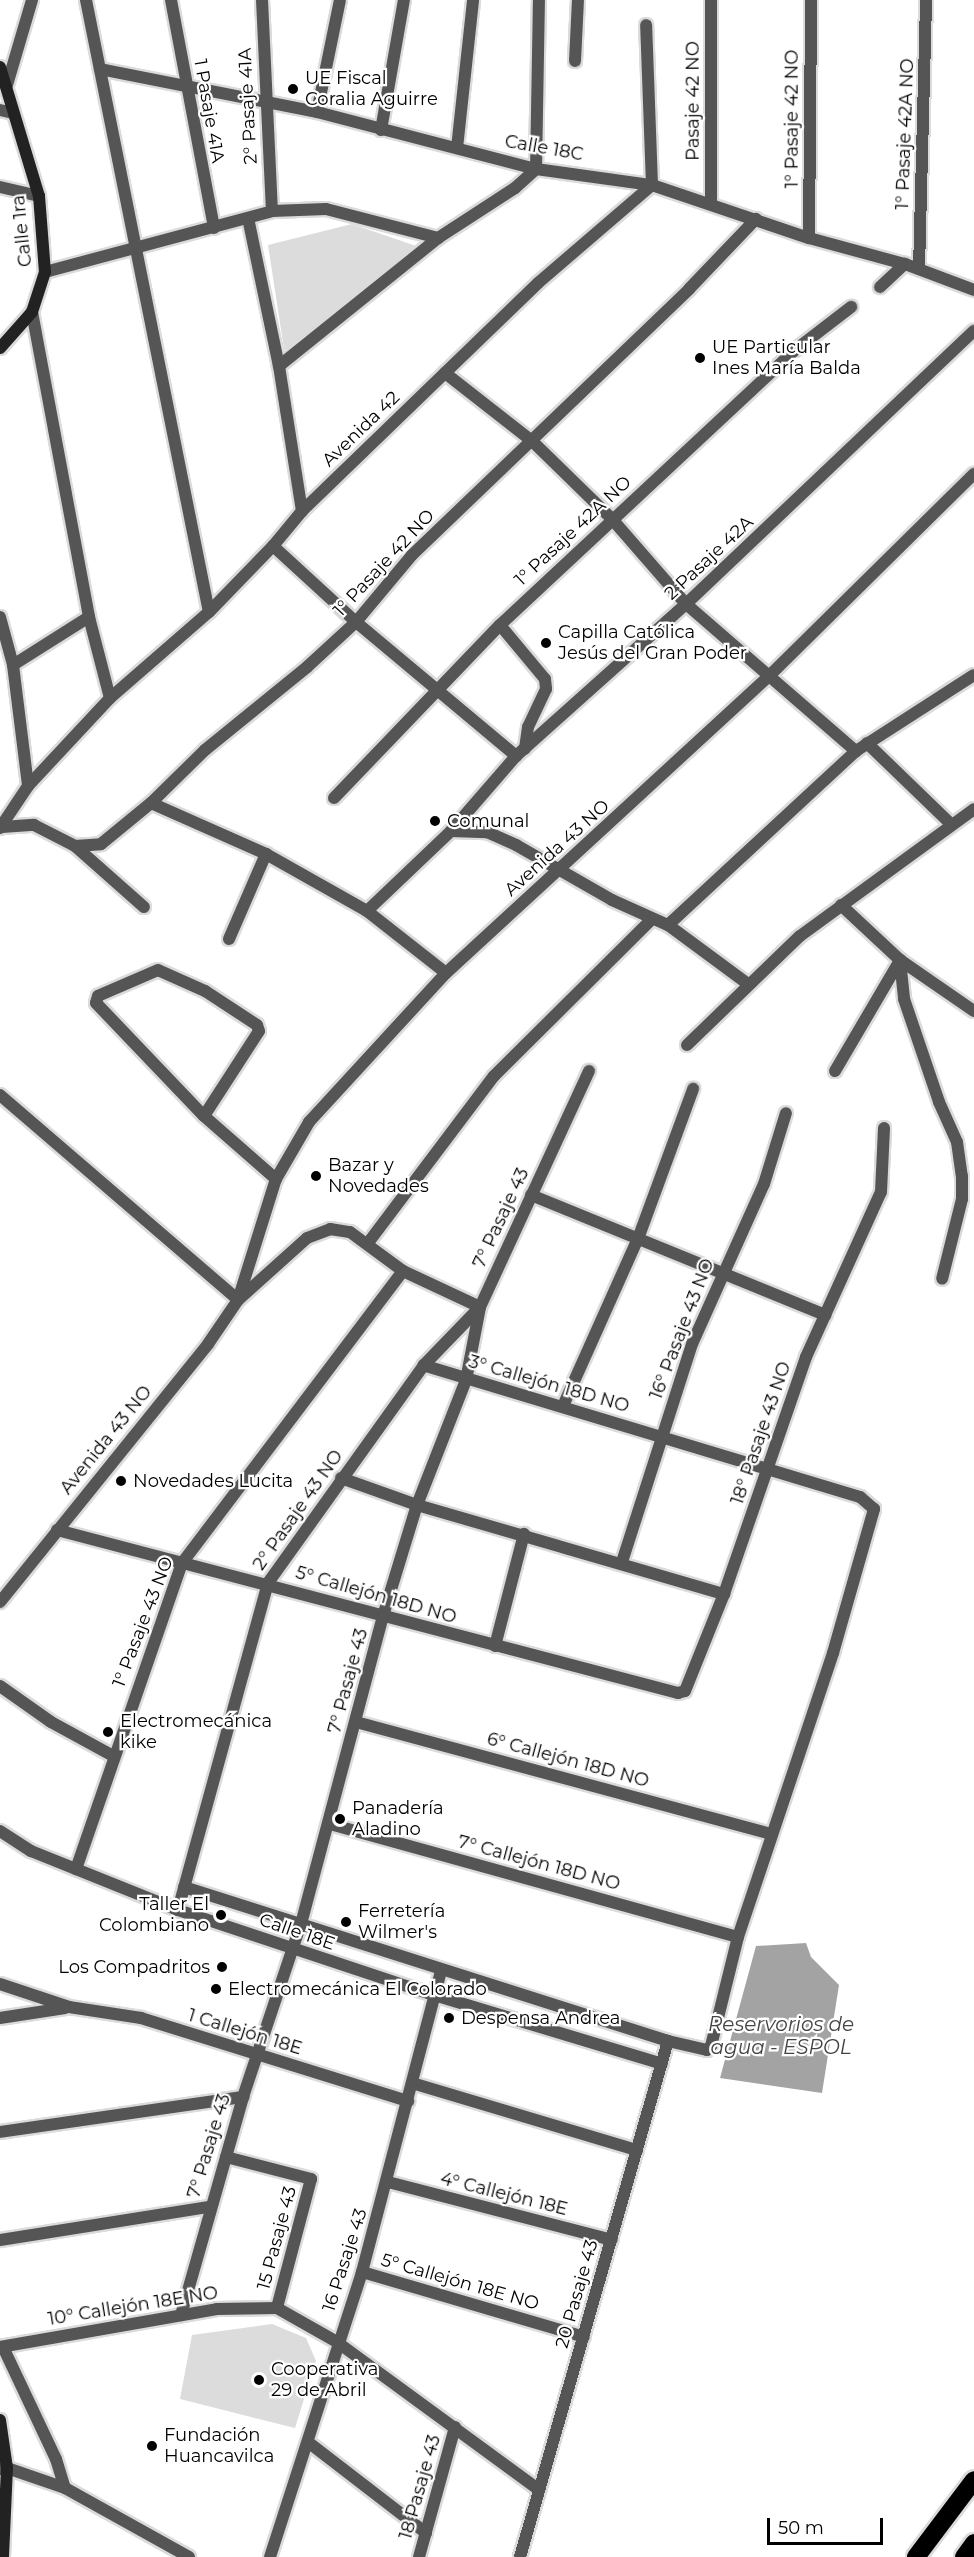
<!DOCTYPE html>
<html>
<head>
<meta charset="utf-8">
<style>
	body { margin:0 }
	#map { position:relative; width:974px; height:2557px; overflow:hidden; background:#fff; font-family:Montserrat,sans-serif }
	div>[style] { position:absolute }
	[style*='--x'] { left:calc(var(--x)*1px); top:calc(var(--y)*1px); width:calc(var(--w)*1px); rotate:calc(var(--a)*1deg) }
	.green>* { inset:0; background:#dcdcdc }
	.water>* { inset:0; background:#a3a3a3 }
	.roads { filter:drop-shadow(2px 0 #dbdbdb) drop-shadow(-2px 0 #dbdbdb) drop-shadow(0 2px #dbdbdb) drop-shadow(0 -2px #dbdbdb) }
	.street>* { height:12px; margin:-6px; padding:0 6px; transform-origin:6px; border-radius:6px; background:#555 }
	.secondary>* { height:12px; margin:-6px; padding:0 6px; transform-origin:6px; border-radius:6px; background:#222 }
	.highway>* { height:18px; margin:-9px; padding:0 9px; transform-origin:9px; border-radius:9px; background:#000 }
	.dots>* { width:16px; height:16px; translate:-50% -50%; box-sizing:border-box; border:3px solid #fff; border-radius:50% }
	span { translate:-50% -50%; white-space:nowrap; text-align:center; line-height:1.15; -webkit-text-stroke:4.5px #fff; paint-order:stroke }
	.poi-label { font-size:18px; color:#000 }
	.left { translate:0 -50%; text-align:left }
	.right { translate:-100% -50%; text-align:right }
	.street-label { font-size:18px; color:#000 }
	.water-label { font-size:20px; color:#444; font-style:italic }
	.scale { position:absolute; left:767px; top:2518px; width:116px; height:27px; box-sizing:border-box; border:3px solid #000; border-top:0; padding-left:8px; font-size:18px; line-height:21px; white-space:nowrap; color:#000; -webkit-text-stroke:4px #fff; paint-order:stroke }
</style>
</head>
<body>
<div id="map">
	<div class="green">
		<i style="clip-path:polygon(352px 224px,416px 246px,291px 351px,284px 349px,268px 245px)"></i>
		<i style="clip-path:polygon(272px 2324px,306px 2338px,316px 2361px,295px 2428px,180px 2399px,192px 2335px)"></i>
	</div>
	<div class="water">
		<i style="clip-path:polygon(806px 1943px,811px 1957px,839px 1985px,822px 2093px,720px 2078px,756px 1946px)"></i>
	</div>
	<div class="roads">
		<div class="street">
			<i style="--x:86;--y:0;--w:624;--a:78.64"></i>
			<i style="--x:171;--y:0;--w:232;--a:79.3"></i>
			<i style="--x:262;--y:0;--w:211;--a:87.3"></i>
			<i style="--x:575;--y:61;--w:61;--a:-87.2"></i>
			<i style="--x:100;--y:69;--w:221;--a:11.2"></i>
			<i style="--x:317;--y:112;--w:226;--a:14.6"></i>
			<i style="--x:536;--y:169;--w:117;--a:7.9"></i>
			<i style="--x:652;--y:185;--w:166;--a:18.7"></i>
			<i style="--x:809;--y:238;--w:99;--a:15.2"></i>
			<i style="--x:905;--y:264;--w:74;--a:20.6"></i>
			<i style="--x:7;--y:85;--w:89;--a:-73.6"></i>
			<i style="--x:0;--y:110;--w:13;--a:13"></i>
			<i style="--x:317;--y:112;--w:114;--a:-78.4"></i>
			<i style="--x:381;--y:130;--w:132;--a:-80"></i>
			<i style="--x:457;--y:148;--w:149;--a:-83.8"></i>
			<i style="--x:536;--y:169;--w:169;--a:-89"></i>
			<i style="--x:0;--y:187;--w:40;--a:13"></i>
			<i style="--x:711;--y:202;--w:202;--a:-90"></i>
			<i style="--x:248;--y:218;--w:151;--a:78.2"></i>
			<i style="--x:279;--y:366;--w:147;--a:81"></i>
			<i style="--x:809;--y:238;--w:238;--a:-89.5"></i>
			<i style="--x:919;--y:269;--w:269;--a:-88.5"></i>
			<i style="--x:45;--y:272;--w:235;--a:-15"></i>
			<i style="--x:272;--y:211;--w:54;--a:-2.1"></i>
			<i style="--x:326;--y:209;--w:116;--a:14.5"></i>
			<i style="--x:438;--y:238;--w:92;--a:-33"></i>
			<i style="--x:515;--y:188;--w:28;--a:-42"></i>
			<i style="--x:880;--y:287;--w:34;--a:-43"></i>
			<i style="--x:32;--y:312;--w:310;--a:79.4"></i>
			<i style="--x:89;--y:617;--w:84;--a:75.5"></i>
			<i style="--x:279;--y:366;--w:204;--a:-38.8"></i>
			<i style="--x:445;--y:373;--w:110;--a:38"></i>
			<i style="--x:532;--y:441;--w:112;--a:44.3"></i>
			<i style="--x:612;--y:519;--w:113;--a:49"></i>
			<i style="--x:686;--y:604;--w:225;--a:40.9"></i>
			<i style="--x:273;--y:546;--w:113;--a:42.5"></i>
			<i style="--x:356;--y:622;--w:209;--a:39.9"></i>
			<i style="--x:0;--y:617;--w:50;--a:74.8"></i>
			<i style="--x:13;--y:665;--w:122;--a:82.9"></i>
			<i style="--x:500;--y:625;--w:70;--a:50.2"></i>
			<i style="--x:545;--y:679;--w:10;--a:84"></i>
			<i style="--x:546;--y:689;--w:42;--a:115.3"></i>
			<i style="--x:528;--y:727;--w:22;--a:98"></i>
			<i style="--x:13;--y:665;--w:90;--a:-32.3"></i>
			<i style="--x:867;--y:743;--w:117;--a:44"></i>
			<i style="--x:334;--y:798;--w:240;--a:-46.2"></i>
			<i style="--x:500;--y:625;--w:403;--a:-43"></i>
			<i style="--x:795;--y:350;--w:71;--a:-37.5"></i>
			<i style="--x:151;--y:803;--w:126;--a:23.9"></i>
			<i style="--x:266;--y:854;--w:116;--a:29.4"></i>
			<i style="--x:367;--y:911;--w:100;--a:38.1"></i>
			<i style="--x:2;--y:827;--w:32;--a:-4"></i>
			<i style="--x:34;--y:825;--w:46;--a:27.1"></i>
			<i style="--x:75;--y:846;--w:26;--a:-4"></i>
			<i style="--x:101;--y:844;--w:65;--a:-39.4"></i>
			<i style="--x:151;--y:803;--w:76;--a:-44.5"></i>
			<i style="--x:205;--y:750;--w:132;--a:-39.1"></i>
			<i style="--x:307;--y:667;--w:67;--a:-42.6"></i>
			<i style="--x:356;--y:622;--w:87;--a:-50.1"></i>
			<i style="--x:412;--y:555;--w:384;--a:-43.8"></i>
			<i style="--x:689;--y:289;--w:97;--a:-46.3"></i>
			<i style="--x:0;--y:828;--w:50;--a:-56.3"></i>
			<i style="--x:28;--y:786;--w:120;--a:-47"></i>
			<i style="--x:110;--y:698;--w:131;--a:-41"></i>
			<i style="--x:209;--y:612;--w:92;--a:-45.9"></i>
			<i style="--x:273;--y:546;--w:45;--a:-50.4"></i>
			<i style="--x:302;--y:511;--w:328;--a:-44"></i>
			<i style="--x:538;--y:283;--w:150;--a:-40.7"></i>
			<i style="--x:652;--y:185;--w:160;--a:-92.1"></i>
			<i style="--x:451;--y:831;--w:36;--a:2"></i>
			<i style="--x:487;--y:832;--w:32;--a:24"></i>
			<i style="--x:516;--y:845;--w:111;--a:29.8"></i>
			<i style="--x:612;--y:900;--w:61;--a:24.1"></i>
			<i style="--x:668;--y:925;--w:99;--a:36.4"></i>
			<i style="--x:75;--y:846;--w:92;--a:41.5"></i>
			<i style="--x:841;--y:905;--w:81;--a:43"></i>
			<i style="--x:900;--y:960;--w:90;--a:34.6"></i>
			<i style="--x:367;--y:911;--w:116;--a:-43.6"></i>
			<i style="--x:451;--y:831;--w:99;--a:-49.1"></i>
			<i style="--x:516;--y:756;--w:228;--a:-41.8"></i>
			<i style="--x:686;--y:604;--w:397;--a:-43.5"></i>
			<i style="--x:668;--y:925;--w:256;--a:-42.8"></i>
			<i style="--x:856;--y:751;--w:140;--a:-32.8"></i>
			<i style="--x:229;--y:939;--w:93;--a:-66.5"></i>
			<i style="--x:687;--y:1045;--w:157;--a:-44"></i>
			<i style="--x:800;--y:936;--w:215;--a:-36.1"></i>
			<i style="--x:835;--y:1071;--w:129;--a:-59.6"></i>
			<i style="--x:900;--y:960;--w:39;--a:84"></i>
			<i style="--x:904;--y:999;--w:109;--a:71.2"></i>
			<i style="--x:939;--y:1102;--w:44;--a:65.8"></i>
			<i style="--x:957;--y:1142;--w:34;--a:82"></i>
			<i style="--x:962;--y:1176;--w:23;--a:90"></i>
			<i style="--x:962;--y:1199;--w:82;--a:104"></i>
			<i style="--x:0;--y:1095;--w:314;--a:40.7"></i>
			<i style="--x:238;--y:1300;--w:127;--a:-72.6"></i>
			<i style="--x:276;--y:1179;--w:66;--a:-59.9"></i>
			<i style="--x:309;--y:1122;--w:202;--a:-47.4"></i>
			<i style="--x:446;--y:973;--w:439;--a:-42.6"></i>
			<i style="--x:769;--y:676;--w:288;--a:-44.6"></i>
			<i style="--x:204;--y:1116;--w:101;--a:-57.1"></i>
			<i style="--x:259;--y:1031;--w:6;--a:-108"></i>
			<i style="--x:257;--y:1025;--w:62;--a:-146.8"></i>
			<i style="--x:205;--y:991;--w:51;--a:-155.9"></i>
			<i style="--x:158;--y:970;--w:65;--a:156.6"></i>
			<i style="--x:98;--y:996;--w:7;--a:106"></i>
			<i style="--x:96;--y:1003;--w:156;--a:46.3"></i>
			<i style="--x:204;--y:1116;--w:96;--a:41.2"></i>
			<i style="--x:531;--y:1195;--w:318;--a:22.2"></i>
			<i style="--x:368;--y:1243;--w:209;--a:-53"></i>
			<i style="--x:494;--y:1076;--w:223;--a:-44.8"></i>
			<i style="--x:563;--y:1406;--w:186;--a:-65.9"></i>
			<i style="--x:639;--y:1236;--w:157;--a:-69.8"></i>
			<i style="--x:341;--y:1478;--w:81;--a:19.6"></i>
			<i style="--x:417;--y:1505;--w:320;--a:16.2"></i>
			<i style="--x:57;--y:1530;--w:642;--a:14.71"></i>
			<i style="--x:678;--y:1693;--w:7;--a:-16"></i>
			<i style="--x:685;--y:1691;--w:105;--a:-68.1"></i>
			<i style="--x:724;--y:1594;--w:251;--a:-70.9"></i>
			<i style="--x:806;--y:1357;--w:181;--a:-65.6"></i>
			<i style="--x:881;--y:1192;--w:64;--a:-87.3"></i>
			<i style="--x:622;--y:1562;--w:229;--a:-72.2"></i>
			<i style="--x:692;--y:1344;--w:175;--a:-65.8"></i>
			<i style="--x:764;--y:1184;--w:74;--a:-72.8"></i>
			<i style="--x:0;--y:1602;--w:331;--a:-51.1"></i>
			<i style="--x:208;--y:1344;--w:53;--a:-55.7"></i>
			<i style="--x:238;--y:1300;--w:93;--a:-41.9"></i>
			<i style="--x:307;--y:1238;--w:25;--a:-21"></i>
			<i style="--x:330;--y:1229;--w:20;--a:9"></i>
			<i style="--x:350;--y:1232;--w:66;--a:36.3"></i>
			<i style="--x:403;--y:1271;--w:85;--a:25.1"></i>
			<i style="--x:480;--y:1307;--w:81;--a:134"></i>
			<i style="--x:424;--y:1365;--w:268;--a:125.6"></i>
			<i style="--x:268;--y:1583;--w:339;--a:105.4"></i>
			<i style="--x:495;--y:1646;--w:116;--a:-75.5"></i>
			<i style="--x:0;--y:1686;--w:62;--a:35.2"></i>
			<i style="--x:51;--y:1722;--w:71;--a:28.7"></i>
			<i style="--x:356;--y:1722;--w:431;--a:15.1"></i>
			<i style="--x:330;--y:1824;--w:423;--a:15.5"></i>
			<i style="--x:0;--y:1831;--w:37;--a:33"></i>
			<i style="--x:31;--y:1851;--w:158;--a:21.9"></i>
			<i style="--x:178;--y:1910;--w:270;--a:18.4"></i>
			<i style="--x:434;--y:1995;--w:238;--a:16.8"></i>
			<i style="--x:76;--y:1869;--w:324;--a:-70.9"></i>
			<i style="--x:182;--y:1563;--w:366;--a:-52.9"></i>
			<i style="--x:184;--y:1887;--w:508;--a:17.65"></i>
			<i style="--x:668;--y:2041;--w:40;--a:13"></i>
			<i style="--x:707;--y:2050;--w:6;--a:-45"></i>
			<i style="--x:711;--y:2046;--w:112;--a:-76.1"></i>
			<i style="--x:738;--y:1937;--w:299;--a:-71.5"></i>
			<i style="--x:833;--y:1653;--w:150;--a:-74.1"></i>
			<i style="--x:874;--y:1509;--w:18;--a:-139"></i>
			<i style="--x:860;--y:1497;--w:456;--a:-163.2"></i>
			<i style="--x:0;--y:1984;--w:73;--a:18.4"></i>
			<i style="--x:69;--y:2007;--w:73;--a:8.7"></i>
			<i style="--x:141;--y:2018;--w:280;--a:17.3"></i>
			<i style="--x:0;--y:2018;--w:66;--a:-8.7"></i>
			<i style="--x:412;--y:2083;--w:235;--a:16.6"></i>
			<i style="--x:0;--y:2132;--w:246;--a:-8.2"></i>
			<i style="--x:226;--y:2157;--w:88;--a:14.5"></i>
			<i style="--x:311;--y:2179;--w:133;--a:104.8"></i>
			<i style="--x:388;--y:2182;--w:231;--a:14.5"></i>
			<i style="--x:0;--y:2240;--w:212;--a:-9"></i>
			<i style="--x:362;--y:2272;--w:231;--a:16.3"></i>
			<i style="--x:181;--y:2315;--w:227;--a:-74.1"></i>
			<i style="--x:243;--y:2097;--w:182;--a:-71.5"></i>
			<i style="--x:301;--y:1924;--w:319;--a:-75.1"></i>
			<i style="--x:383;--y:1616;--w:116;--a:-73"></i>
			<i style="--x:417;--y:1505;--w:134;--a:-68.6"></i>
			<i style="--x:466;--y:1380;--w:74;--a:-79.1"></i>
			<i style="--x:480;--y:1307;--w:260;--a:-65.2"></i>
			<i style="--x:0;--y:2347;--w:220;--a:-9.9"></i>
			<i style="--x:217;--y:2309;--w:60;--a:-1"></i>
			<i style="--x:277;--y:2308;--w:69;--a:29.5"></i>
			<i style="--x:337;--y:2342;--w:250;--a:36.2"></i>
			<i style="--x:3;--y:2347;--w:124;--a:64.7"></i>
			<i style="--x:56;--y:2459;--w:30;--a:73"></i>
			<i style="--x:308;--y:2442;--w:149;--a:37.6"></i>
			<i style="--x:0;--y:2469;--w:7;--a:-8"></i>
			<i style="--x:7;--y:2468;--w:61;--a:19"></i>
			<i style="--x:65;--y:2488;--w:142;--a:29.1"></i>
			<i style="--x:270;--y:2557;--w:299;--a:-72.1"></i>
			<i style="--x:362;--y:2272;--w:312;--a:-75.3"></i>
			<i style="--x:419;--y:2557;--w:135;--a:-74.5"></i>
			<i style="--x:520;--y:2557;--w:537;--a:-74"></i>
		</div>
		<div class="secondary">
			<i style="--x:0;--y:67;--w:135;--a:73.2"></i>
			<i style="--x:39;--y:196;--w:76;--a:85.5"></i>
			<i style="--x:45;--y:272;--w:42;--a:108"></i>
			<i style="--x:32;--y:312;--w:48;--a:131.6"></i>
			<i style="--x:0;--y:2420;--w:49;--a:81.7"></i>
			<i style="--x:7;--y:2468;--w:89;--a:92.6"></i>
		</div>
		<div class="highway">
			<i style="--x:916;--y:2557;--w:96;--a:-53"></i>
			<i style="--x:964;--y:2557;--w:17;--a:-54"></i>
		</div>
	</div>
	<div class="dots">
		<i style="left:293px;top:89px;background:#000"></i>
		<i style="left:700px;top:358px;background:#000"></i>
		<i style="left:546px;top:643px;background:#000"></i>
		<i style="left:435px;top:821px;background:#000"></i>
		<i style="left:316px;top:1176px;background:#000"></i>
		<i style="left:121px;top:1481px;background:#000"></i>
		<i style="left:108px;top:1732px;background:#000"></i>
		<i style="left:340px;top:1819px;background:#000"></i>
		<i style="left:221px;top:1915px;background:#000"></i>
		<i style="left:346px;top:1922px;background:#000"></i>
		<i style="left:222px;top:1967px;background:#000"></i>
		<i style="left:216px;top:1989px;background:#000"></i>
		<i style="left:449px;top:2018px;background:#000"></i>
		<i style="left:259px;top:2380px;background:#000"></i>
		<i style="left:152px;top:2446px;background:#000"></i>
	</div>
	<div class="poi-label">
		<span class="left" style="left:305px;top:89px">UE Fiscal<br>Coralia Aguirre</span>
		<span class="left" style="left:712px;top:358px">UE Particular<br>Ines María Balda</span>
		<span class="left" style="left:558px;top:643px">Capilla Católica<br>Jesús del Gran Poder</span>
		<span class="left" style="left:447px;top:821px">Comunal</span>
		<span class="left" style="left:328px;top:1176px">Bazar y<br>Novedades</span>
		<span class="left" style="left:133px;top:1481px">Novedades Lucita</span>
		<span class="left" style="left:120px;top:1732px">Electromecánica<br>kike</span>
		<span class="left" style="left:352px;top:1819px">Panadería<br>Aladino</span>
		<span class="right" style="left:209px;top:1915px">Taller El<br>Colombiano</span>
		<span class="left" style="left:358px;top:1922px">Ferretería<br>Wilmer's</span>
		<span class="right" style="left:210px;top:1967px">Los Compadritos</span>
		<span class="left" style="left:228px;top:1989px">Electromecánica El Colorado</span>
		<span class="left" style="left:461px;top:2018px">Despensa Andrea</span>
		<span class="left" style="left:271px;top:2380px">Cooperativa<br>29 de Abril</span>
		<span class="left" style="left:164px;top:2446px">Fundación<br>Huancavilca</span>
	</div>
	<div class="street-label">
		<span style="left:693px;top:101px;rotate:-90deg">Pasaje 42 NO</span>
		<span style="left:248px;top:106px;rotate:-93deg">2° Pasaje 41A</span>
		<span style="left:209px;top:111px;rotate:80deg">1 Pasaje 41A</span>
		<span style="left:792px;top:119px;rotate:-90deg">1° Pasaje 42 NO</span>
		<span style="left:905px;top:134px;rotate:-88deg">1° Pasaje 42A NO</span>
		<span style="left:544px;top:148px;rotate:10deg">Calle 18C</span>
		<span style="left:22px;top:231px;rotate:-96deg">Calle 1ra</span>
		<span style="left:361px;top:429px;rotate:-44deg">Avenida 42</span>
		<span style="left:573px;top:531px;rotate:-43deg">1° Pasaje 42A NO</span>
		<span style="left:709px;top:558px;rotate:-43deg">2 Pasaje 42A</span>
		<span style="left:384px;top:563px;rotate:-47deg">1° Pasaje 42 NO</span>
		<span style="left:557px;top:848px;rotate:-42deg">Avenida 43 NO</span>
		<span style="left:501px;top:1218px;rotate:-65deg">7° Pasaje 43</span>
		<span style="left:682px;top:1329px;rotate:-69deg">16° Pasaje 43 NO</span>
		<span style="left:549px;top:1384px;rotate:16deg">3° Callejón 18D NO</span>
		<span style="left:761px;top:1433px;rotate:-71deg">18° Pasaje 43 NO</span>
		<span style="left:106px;top:1440px;rotate:-51deg">Avenida 43 NO</span>
		<span style="left:298px;top:1510px;rotate:-55deg">2° Pasaje 43 NO</span>
		<span style="left:376px;top:1595px;rotate:16deg">5° Callejón 18D NO</span>
		<span style="left:143px;top:1622px;rotate:-69deg">1° Pasaje 43 NO</span>
		<span style="left:348px;top:1681px;rotate:-75deg">7° Pasaje 43</span>
		<span style="left:568px;top:1760px;rotate:15deg">6° Callejón 18D NO</span>
		<span style="left:539px;top:1863px;rotate:15deg">7° Callejón 18D NO</span>
		<span style="left:297px;top:1932px;rotate:19deg">Calle 18E</span>
		<span style="left:245px;top:2032px;rotate:17deg">1 Callejón 18E</span>
		<span style="left:209px;top:2146px;rotate:-73deg">7° Pasaje 43</span>
		<span style="left:504px;top:2194px;rotate:14deg">4° Callejón 18E</span>
		<span style="left:277px;top:2238px;rotate:-75deg">15 Pasaje 43</span>
		<span style="left:345px;top:2260px;rotate:-72deg">16 Pasaje 43</span>
		<span style="left:460px;top:2282px;rotate:16deg">5° Callejón 18E NO</span>
		<span style="left:577px;top:2294px;rotate:-74deg">20 Pasaje 43</span>
		<span style="left:133px;top:2306px;rotate:-9deg">10° Callejón 18E NO</span>
		<span style="left:420px;top:2487px;rotate:-74deg">18 Pasaje 43</span>
	</div>
	<div class="water-label">
		<span style="left:781px;top:2036px">Reservorios de<br>agua - ESPOL</span>
	</div>
	<div class="scale">50 m</div>
</div>
</body>
</html>
